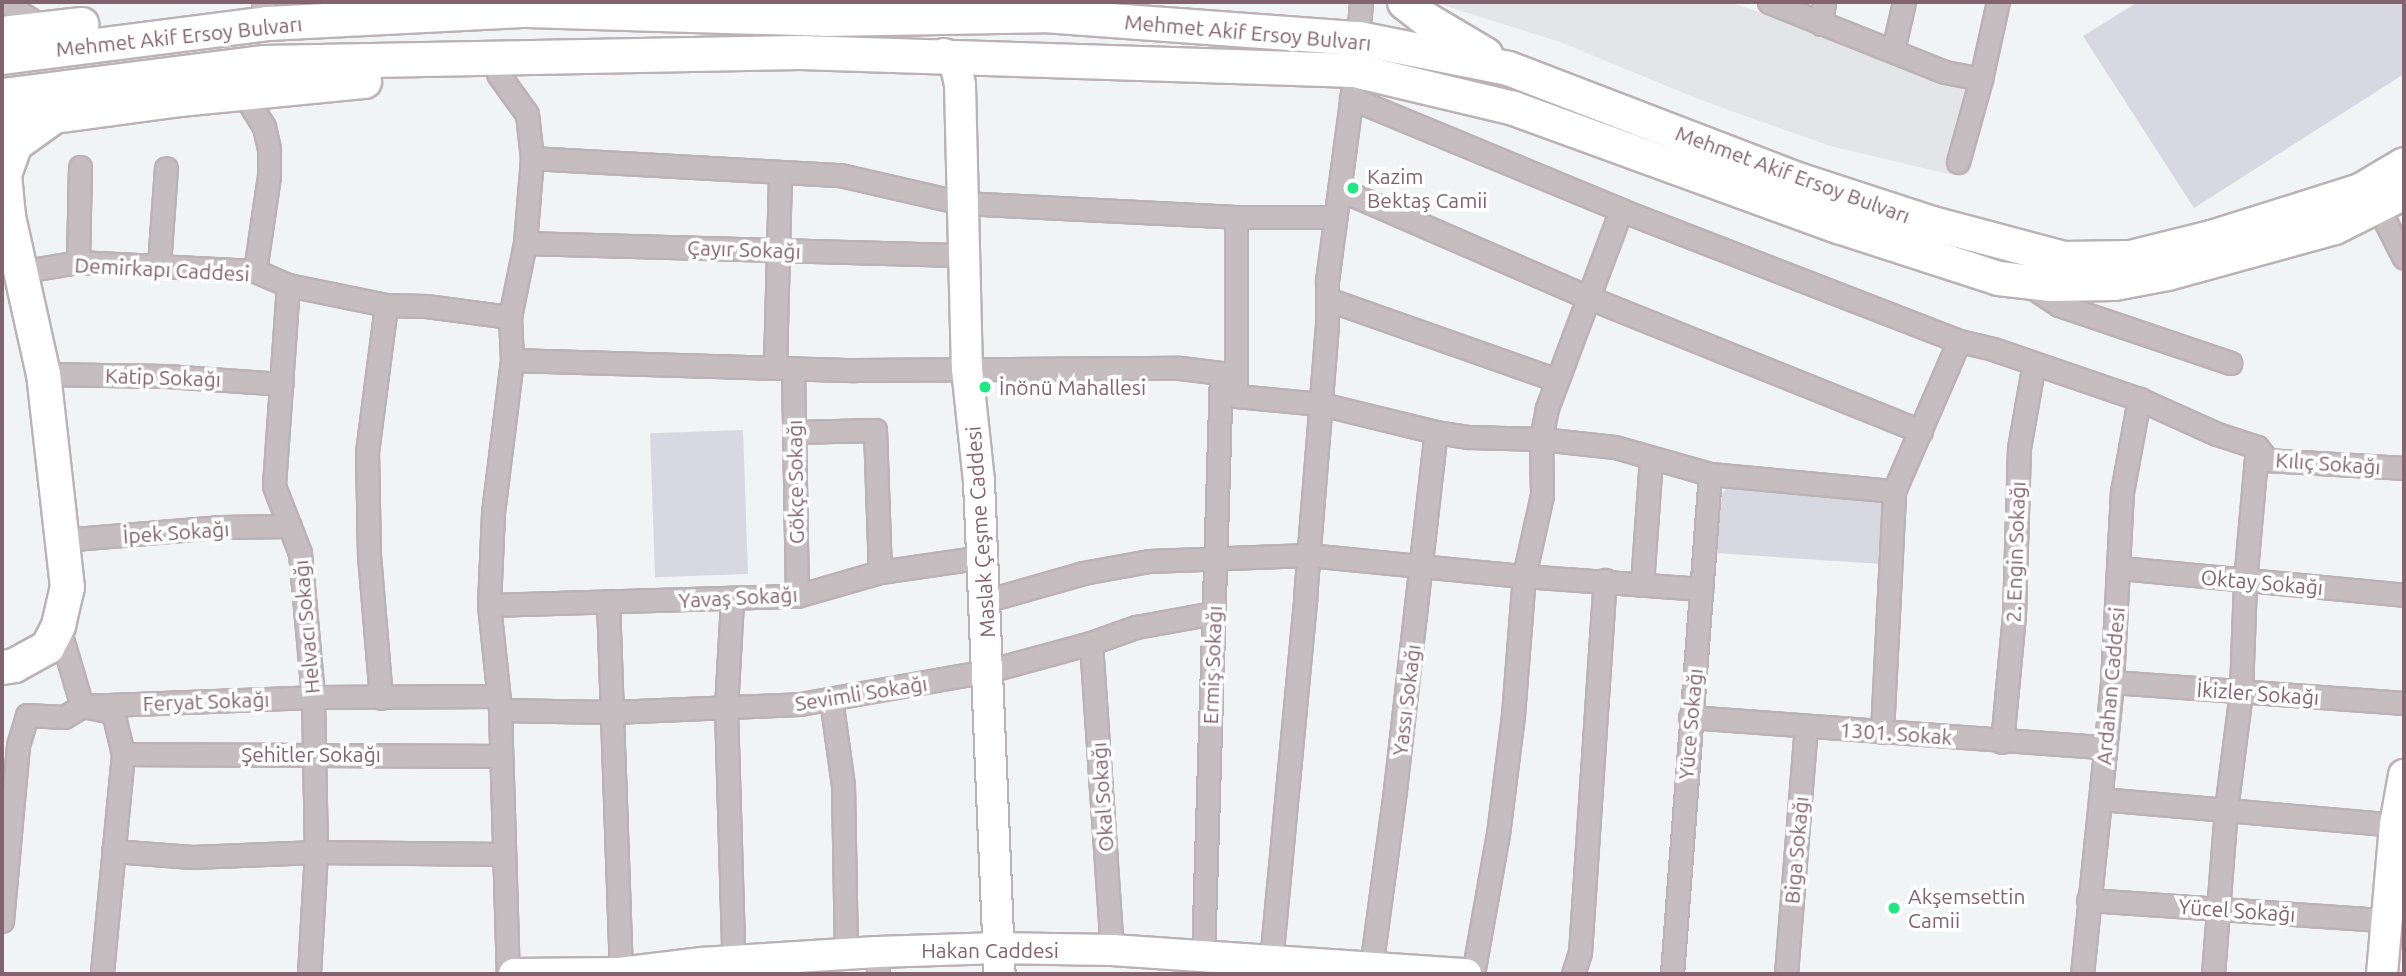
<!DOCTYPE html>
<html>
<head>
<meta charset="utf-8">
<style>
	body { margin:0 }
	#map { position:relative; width:2406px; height:976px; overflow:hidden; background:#f1f4f5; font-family:Ubuntu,sans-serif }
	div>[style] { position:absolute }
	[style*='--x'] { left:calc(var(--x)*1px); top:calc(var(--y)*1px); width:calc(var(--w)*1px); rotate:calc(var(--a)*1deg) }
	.built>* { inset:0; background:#e4e5e6 }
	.green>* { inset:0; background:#d7d8e1; transform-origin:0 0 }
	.roads { filter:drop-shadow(2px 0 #bcb2b5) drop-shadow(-2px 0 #bcb2b5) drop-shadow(0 2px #bcb2b5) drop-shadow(0 -2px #bcb2b5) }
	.street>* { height:21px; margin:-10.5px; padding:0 10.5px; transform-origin:10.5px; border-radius:10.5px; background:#c6bdc0 }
	.secondary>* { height:30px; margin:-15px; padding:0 15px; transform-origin:15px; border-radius:15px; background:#fff }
	.primary>* { height:33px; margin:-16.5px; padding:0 16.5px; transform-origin:16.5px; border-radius:16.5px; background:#fff }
	.dots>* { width:19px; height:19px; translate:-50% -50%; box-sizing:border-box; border:4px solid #fff; border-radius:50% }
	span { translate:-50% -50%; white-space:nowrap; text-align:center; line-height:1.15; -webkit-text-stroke:7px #fff; paint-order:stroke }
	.street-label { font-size:21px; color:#83636d }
	.poi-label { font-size:21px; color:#83636d }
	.left { translate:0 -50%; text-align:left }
	.frame { position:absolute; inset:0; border:4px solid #83636d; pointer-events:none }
</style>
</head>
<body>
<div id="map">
	<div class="built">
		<i style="clip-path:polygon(1433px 2px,1730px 2px,1971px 87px,1953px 175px,1830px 146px,1698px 99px,1560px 42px)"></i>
	</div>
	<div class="green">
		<i style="clip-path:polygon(2138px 2px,2404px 2px,2404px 74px,2194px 208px,2083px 36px)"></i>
		<i style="left:743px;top:430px;width:144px;height:93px;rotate:88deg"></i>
		<i style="clip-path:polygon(1729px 484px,1884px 499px,1881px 564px,1715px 553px,1722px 494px)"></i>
	</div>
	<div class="roads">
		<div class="street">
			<i style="--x:9;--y:2;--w:9;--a:54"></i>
			<i style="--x:14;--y:9;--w:36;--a:32"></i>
			<i style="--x:1769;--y:2;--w:189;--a:21.7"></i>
			<i style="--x:1945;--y:72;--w:37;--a:11"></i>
			<i style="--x:1981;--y:79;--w:79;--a:-77.6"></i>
			<i style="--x:263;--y:6;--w:4;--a:-76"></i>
			<i style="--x:1821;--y:24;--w:22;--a:-82"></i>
			<i style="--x:1357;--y:50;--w:48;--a:-85.2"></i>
			<i style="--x:1893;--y:50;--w:49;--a:-77.1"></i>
			<i style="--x:498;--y:74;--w:49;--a:54.1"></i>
			<i style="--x:527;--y:114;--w:44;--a:83.5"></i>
			<i style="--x:532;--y:158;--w:85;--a:94.7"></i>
			<i style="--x:525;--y:243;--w:76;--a:101.5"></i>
			<i style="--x:510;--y:317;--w:43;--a:87.3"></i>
			<i style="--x:512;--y:360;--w:154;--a:97.1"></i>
			<i style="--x:493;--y:513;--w:92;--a:92.5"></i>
			<i style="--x:489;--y:605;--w:106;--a:84"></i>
			<i style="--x:500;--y:710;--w:264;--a:88.3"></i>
			<i style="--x:243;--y:93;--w:40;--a:58"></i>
			<i style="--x:264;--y:127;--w:23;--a:77"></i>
			<i style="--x:269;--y:149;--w:27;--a:90"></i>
			<i style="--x:269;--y:176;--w:96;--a:98.4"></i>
			<i style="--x:1351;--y:98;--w:292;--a:22.5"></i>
			<i style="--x:1621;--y:210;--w:362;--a:21.2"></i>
			<i style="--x:1959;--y:341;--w:35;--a:13"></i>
			<i style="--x:1993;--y:349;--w:154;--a:18.9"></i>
			<i style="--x:2139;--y:399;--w:85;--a:24.2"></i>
			<i style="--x:2217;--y:434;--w:42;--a:18"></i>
			<i style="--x:2257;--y:447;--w:136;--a:95.1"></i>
			<i style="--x:2245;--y:582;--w:110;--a:92.1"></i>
			<i style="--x:2241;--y:692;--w:118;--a:97.3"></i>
			<i style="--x:2226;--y:809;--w:166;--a:94.5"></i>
			<i style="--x:532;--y:158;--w:308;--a:3.2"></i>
			<i style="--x:840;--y:175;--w:125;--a:12.9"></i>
			<i style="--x:962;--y:203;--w:274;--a:2.9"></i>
			<i style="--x:1236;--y:217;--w:98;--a:0"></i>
			<i style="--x:1958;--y:162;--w:86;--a:-74.5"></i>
			<i style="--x:1339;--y:189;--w:270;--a:23.5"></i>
			<i style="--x:1587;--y:297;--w:360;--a:21.9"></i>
			<i style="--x:2377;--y:205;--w:59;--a:63"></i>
			<i style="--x:525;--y:243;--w:439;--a:1.6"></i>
			<i style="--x:78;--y:262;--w:95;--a:-88.8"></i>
			<i style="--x:159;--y:265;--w:97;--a:-85.9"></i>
			<i style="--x:19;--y:272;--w:60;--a:-9.6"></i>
			<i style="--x:78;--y:262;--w:177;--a:2.9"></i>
			<i style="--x:255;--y:271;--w:36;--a:23"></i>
			<i style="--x:288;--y:285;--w:100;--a:11.5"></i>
			<i style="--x:386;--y:305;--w:40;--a:1.4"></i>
			<i style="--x:426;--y:306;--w:85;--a:7.5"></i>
			<i style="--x:288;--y:285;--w:201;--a:94"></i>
			<i style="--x:274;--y:486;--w:72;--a:68.8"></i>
			<i style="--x:300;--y:553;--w:145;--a:84.8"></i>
			<i style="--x:313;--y:697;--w:155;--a:88.9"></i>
			<i style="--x:316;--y:852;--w:122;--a:93.3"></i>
			<i style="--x:2029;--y:285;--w:36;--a:34"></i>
			<i style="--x:2059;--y:305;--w:181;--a:18.7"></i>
			<i style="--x:1327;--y:299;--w:244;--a:19.4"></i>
			<i style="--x:512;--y:360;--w:343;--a:1.7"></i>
			<i style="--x:855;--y:370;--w:325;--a:-0.4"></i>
			<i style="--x:1180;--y:368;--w:41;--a:7"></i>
			<i style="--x:1221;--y:373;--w:27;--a:57"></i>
			<i style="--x:1236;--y:396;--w:85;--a:5.4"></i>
			<i style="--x:1321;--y:404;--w:118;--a:13.7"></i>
			<i style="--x:1436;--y:432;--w:33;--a:9"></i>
			<i style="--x:1469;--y:437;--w:72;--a:1.6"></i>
			<i style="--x:1541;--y:439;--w:74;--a:6.2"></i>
			<i style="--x:1615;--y:447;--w:99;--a:15.9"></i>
			<i style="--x:1710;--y:474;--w:185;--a:5.3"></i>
			<i style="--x:775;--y:366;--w:194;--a:-88.5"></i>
			<i style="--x:793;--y:368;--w:228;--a:89"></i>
			<i style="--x:43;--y:374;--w:123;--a:0.9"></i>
			<i style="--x:166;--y:376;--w:116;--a:3.9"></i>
			<i style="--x:1236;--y:396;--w:179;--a:-90"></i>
			<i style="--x:794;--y:432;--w:81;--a:-1.4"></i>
			<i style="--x:875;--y:430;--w:142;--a:88"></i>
			<i style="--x:2257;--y:447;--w:16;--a:52"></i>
			<i style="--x:2267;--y:460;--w:137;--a:3.3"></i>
			<i style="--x:62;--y:540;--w:160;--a:-4.7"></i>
			<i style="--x:221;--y:527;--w:69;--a:-0.8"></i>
			<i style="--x:2120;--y:568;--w:285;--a:5.4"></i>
			<i style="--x:1642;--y:584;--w:126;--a:-85.9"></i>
			<i style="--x:608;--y:601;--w:373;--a:88"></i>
			<i style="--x:732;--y:601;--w:108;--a:93.2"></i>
			<i style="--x:726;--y:709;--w:264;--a:88.3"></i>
			<i style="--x:985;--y:601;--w:102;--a:-15.9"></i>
			<i style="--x:1083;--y:573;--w:67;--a:-10.3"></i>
			<i style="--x:1149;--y:561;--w:159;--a:-2.2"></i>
			<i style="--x:1308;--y:555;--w:217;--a:5.6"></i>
			<i style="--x:1524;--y:576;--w:178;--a:4.2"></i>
			<i style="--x:489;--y:605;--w:308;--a:-1.7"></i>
			<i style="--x:797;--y:596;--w:86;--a:-16.1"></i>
			<i style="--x:880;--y:572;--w:104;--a:-8.3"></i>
			<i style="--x:58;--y:625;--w:84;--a:73.5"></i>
			<i style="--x:82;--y:706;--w:231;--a:-2.2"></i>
			<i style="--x:313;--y:697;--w:185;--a:-0.3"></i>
			<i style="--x:1091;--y:643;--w:308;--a:86.1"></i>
			<i style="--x:2112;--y:682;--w:293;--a:4.1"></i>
			<i style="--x:381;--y:698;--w:143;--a:-94.8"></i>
			<i style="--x:369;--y:556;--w:104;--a:-91.1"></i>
			<i style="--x:367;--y:452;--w:148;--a:-82.6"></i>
			<i style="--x:831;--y:699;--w:87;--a:82.1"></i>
			<i style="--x:843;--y:785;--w:170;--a:89"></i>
			<i style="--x:500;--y:710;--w:112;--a:1"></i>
			<i style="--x:612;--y:712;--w:188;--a:-2.4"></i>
			<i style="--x:800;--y:704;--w:191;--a:-10"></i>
			<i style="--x:988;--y:671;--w:107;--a:-15.2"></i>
			<i style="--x:1091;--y:643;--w:48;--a:-19.6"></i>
			<i style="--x:1136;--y:627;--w:78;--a:-10.3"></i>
			<i style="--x:1690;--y:717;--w:414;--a:4.2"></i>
			<i style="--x:1882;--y:732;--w:241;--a:-87.1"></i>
			<i style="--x:1894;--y:491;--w:163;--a:-66.6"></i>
			<i style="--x:2002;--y:742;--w:128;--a:-84.6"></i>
			<i style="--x:2014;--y:615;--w:167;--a:-88.3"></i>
			<i style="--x:2019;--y:448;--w:86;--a:-80"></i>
			<i style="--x:123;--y:754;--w:377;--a:0.3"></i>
			<i style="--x:2100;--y:799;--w:296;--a:5"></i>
			<i style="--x:113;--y:851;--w:79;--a:4.3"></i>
			<i style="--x:192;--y:857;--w:124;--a:-2.3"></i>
			<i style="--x:316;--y:852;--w:188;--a:0.6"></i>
			<i style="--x:2088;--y:900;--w:298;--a:3.9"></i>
			<i style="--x:2;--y:921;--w:177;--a:-84.8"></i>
			<i style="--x:18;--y:745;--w:31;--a:-73"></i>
			<i style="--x:27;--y:715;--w:37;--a:3"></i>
			<i style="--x:64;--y:717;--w:21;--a:-31"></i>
			<i style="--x:82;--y:706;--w:32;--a:11"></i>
			<i style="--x:113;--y:712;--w:43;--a:76.6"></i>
			<i style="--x:123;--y:754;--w:221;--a:95.5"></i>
			<i style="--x:877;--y:952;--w:22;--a:87"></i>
			<i style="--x:1203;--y:956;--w:583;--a:-88.23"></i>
			<i style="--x:1271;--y:961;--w:365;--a:-84.6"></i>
			<i style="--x:1305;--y:598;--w:276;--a:-85.4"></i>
			<i style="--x:1327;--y:323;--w:42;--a:-90"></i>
			<i style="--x:1327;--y:281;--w:197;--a:-82.4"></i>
			<i style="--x:1371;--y:968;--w:180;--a:-82.3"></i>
			<i style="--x:1395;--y:790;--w:360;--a:-83.5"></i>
			<i style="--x:1473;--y:974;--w:142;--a:-79.9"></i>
			<i style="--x:1498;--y:834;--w:120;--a:-82.8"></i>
			<i style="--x:1513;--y:715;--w:139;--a:-85.5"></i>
			<i style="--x:1524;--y:576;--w:83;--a:-77.5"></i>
			<i style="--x:1542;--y:495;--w:56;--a:-91"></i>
			<i style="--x:1541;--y:439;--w:32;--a:-79"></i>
			<i style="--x:1547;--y:408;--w:211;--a:-69.5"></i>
			<i style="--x:1573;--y:974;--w:22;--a:-72"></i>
			<i style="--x:1580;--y:953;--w:374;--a:-86.2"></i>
			<i style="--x:1672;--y:974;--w:501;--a:-85.65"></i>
			<i style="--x:1786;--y:974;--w:249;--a:-85.4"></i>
			<i style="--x:2082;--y:974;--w:294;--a:-84.1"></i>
			<i style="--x:2112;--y:682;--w:190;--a:-87"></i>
			<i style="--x:2122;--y:492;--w:95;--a:-79.6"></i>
		</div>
		<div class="secondary">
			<i style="--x:944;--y:54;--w:18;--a:47"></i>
			<i style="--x:956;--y:67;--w:18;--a:77"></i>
			<i style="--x:960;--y:85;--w:284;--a:88.6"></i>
			<i style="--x:967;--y:369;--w:114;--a:83.9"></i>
			<i style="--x:979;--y:482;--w:492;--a:87.6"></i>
			<i style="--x:514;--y:974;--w:106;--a:-0.5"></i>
			<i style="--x:620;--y:973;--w:83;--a:-7"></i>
			<i style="--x:702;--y:963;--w:175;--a:-3.6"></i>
			<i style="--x:877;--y:952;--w:122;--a:-1.9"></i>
			<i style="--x:999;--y:948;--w:113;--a:1"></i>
			<i style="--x:1112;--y:950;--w:355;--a:3.9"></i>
			<i style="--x:2382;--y:974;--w:150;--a:-85"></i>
			<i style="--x:2395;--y:825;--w:51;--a:-79.8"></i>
		</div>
		<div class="primary">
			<i style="--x:1404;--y:2;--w:28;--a:38"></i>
			<i style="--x:1426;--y:19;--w:69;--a:30.7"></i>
			<i style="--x:2;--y:33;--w:80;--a:-6.5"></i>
			<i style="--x:2;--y:57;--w:267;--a:-7.3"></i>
			<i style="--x:267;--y:23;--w:260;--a:-2.9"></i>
			<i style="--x:527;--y:10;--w:297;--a:1.7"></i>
			<i style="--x:824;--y:19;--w:219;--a:-1"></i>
			<i style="--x:1043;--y:15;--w:316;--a:4.2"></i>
			<i style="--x:1358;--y:38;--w:153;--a:11.3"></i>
			<i style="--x:1508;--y:68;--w:306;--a:21"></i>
			<i style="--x:1794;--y:178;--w:145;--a:18.1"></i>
			<i style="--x:1932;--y:223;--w:137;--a:14.9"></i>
			<i style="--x:2064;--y:258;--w:66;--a:-0.9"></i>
			<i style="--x:2130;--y:257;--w:83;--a:-13.9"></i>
			<i style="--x:2211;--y:237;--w:156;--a:-17.5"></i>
			<i style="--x:2360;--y:190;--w:51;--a:-30.6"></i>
			<i style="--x:2;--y:95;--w:264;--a:-7.2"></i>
			<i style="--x:264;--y:62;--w:536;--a:-1.07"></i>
			<i style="--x:800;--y:52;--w:554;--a:1.86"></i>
			<i style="--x:1354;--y:70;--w:163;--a:13.4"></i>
			<i style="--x:1513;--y:108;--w:346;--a:20"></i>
			<i style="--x:1838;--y:226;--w:168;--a:18"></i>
			<i style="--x:1998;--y:278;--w:51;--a:6.7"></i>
			<i style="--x:2049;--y:284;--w:65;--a:-0.9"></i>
			<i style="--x:2114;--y:283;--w:54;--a:-10.7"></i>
			<i style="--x:2167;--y:273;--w:173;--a:-15.4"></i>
			<i style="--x:2334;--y:227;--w:78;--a:-26.6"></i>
			<i style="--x:2;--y:123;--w:180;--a:-7.7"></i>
			<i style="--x:180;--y:99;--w:185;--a:-5.6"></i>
			<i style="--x:2;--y:667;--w:12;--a:-9"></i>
			<i style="--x:14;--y:665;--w:38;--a:-29"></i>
			<i style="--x:47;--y:647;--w:25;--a:-63"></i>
			<i style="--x:58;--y:625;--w:39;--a:-77"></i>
			<i style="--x:67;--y:587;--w:214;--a:-96.4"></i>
			<i style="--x:43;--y:374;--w:162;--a:-102.5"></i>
			<i style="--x:8;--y:216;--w:42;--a:-95.4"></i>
			<i style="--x:4;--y:174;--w:32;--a:-70"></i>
			<i style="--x:15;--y:144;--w:49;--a:-35.9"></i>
		</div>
	</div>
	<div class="dots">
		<i style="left:1353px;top:188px;background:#1de980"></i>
		<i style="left:985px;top:387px;background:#1de980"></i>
		<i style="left:1894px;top:908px;background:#1de980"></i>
	</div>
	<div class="street-label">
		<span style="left:1248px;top:32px;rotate:5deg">Mehmet Akif Ersoy Bulvarı</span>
		<span style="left:179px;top:36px;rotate:-6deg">Mehmet Akif Ersoy Bulvarı</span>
		<span style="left:1793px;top:174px;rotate:20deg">Mehmet Akif Ersoy Bulvarı</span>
		<span style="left:744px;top:249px;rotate:2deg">Çayır Sokağı</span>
		<span style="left:162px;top:269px;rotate:3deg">Demirkapı Caddesi</span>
		<span style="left:163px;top:377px;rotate:2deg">Katip Sokağı</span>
		<span style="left:2328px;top:463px;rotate:4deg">Kılıç Sokağı</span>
		<span style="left:795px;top:482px;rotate:-91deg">Gökçe Sokağı</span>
		<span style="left:176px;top:532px;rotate:-4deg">İpek Sokağı</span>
		<span style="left:980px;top:532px;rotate:-94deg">Maslak Çeşme Caddesi</span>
		<span style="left:2015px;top:552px;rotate:-88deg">2. Engin Sokağı</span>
		<span style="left:2262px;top:582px;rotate:5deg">Oktay Sokağı</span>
		<span style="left:738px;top:597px;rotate:-3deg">Yavaş Sokağı</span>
		<span style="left:306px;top:627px;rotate:-95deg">Helvacı Sokağı</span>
		<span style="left:1212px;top:665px;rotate:-88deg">Ermiş Sokağı</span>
		<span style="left:2110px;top:686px;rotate:-85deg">Ardahan Caddesi</span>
		<span style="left:861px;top:693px;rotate:-9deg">Sevimli Sokağı</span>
		<span style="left:2258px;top:693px;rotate:4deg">İkizler Sokağı</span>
		<span style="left:1406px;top:700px;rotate:-83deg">Yassı Sokağı</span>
		<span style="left:206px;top:701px;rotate:-2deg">Feryat Sokağı</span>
		<span style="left:1690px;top:724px;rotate:-85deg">Yüce Sokağı</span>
		<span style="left:1896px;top:733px;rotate:4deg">1301. Sokak</span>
		<span style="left:311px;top:754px">Şehitler Sokağı</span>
		<span style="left:1102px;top:797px;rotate:-94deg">Okal Sokağı</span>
		<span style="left:1796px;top:850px;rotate:-85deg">Biga Sokağı</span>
		<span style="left:2237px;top:910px;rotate:4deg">Yücel Sokağı</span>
		<span style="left:990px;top:950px">Hakan Caddesi</span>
	</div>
	<div class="poi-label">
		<span class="left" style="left:1367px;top:188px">Kazim<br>Bektaş Camii</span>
		<span class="left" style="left:999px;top:387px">İnönü Mahallesi</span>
		<span class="left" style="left:1908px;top:908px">Akşemsettin<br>Camii</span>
	</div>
	<div class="frame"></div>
</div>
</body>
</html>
